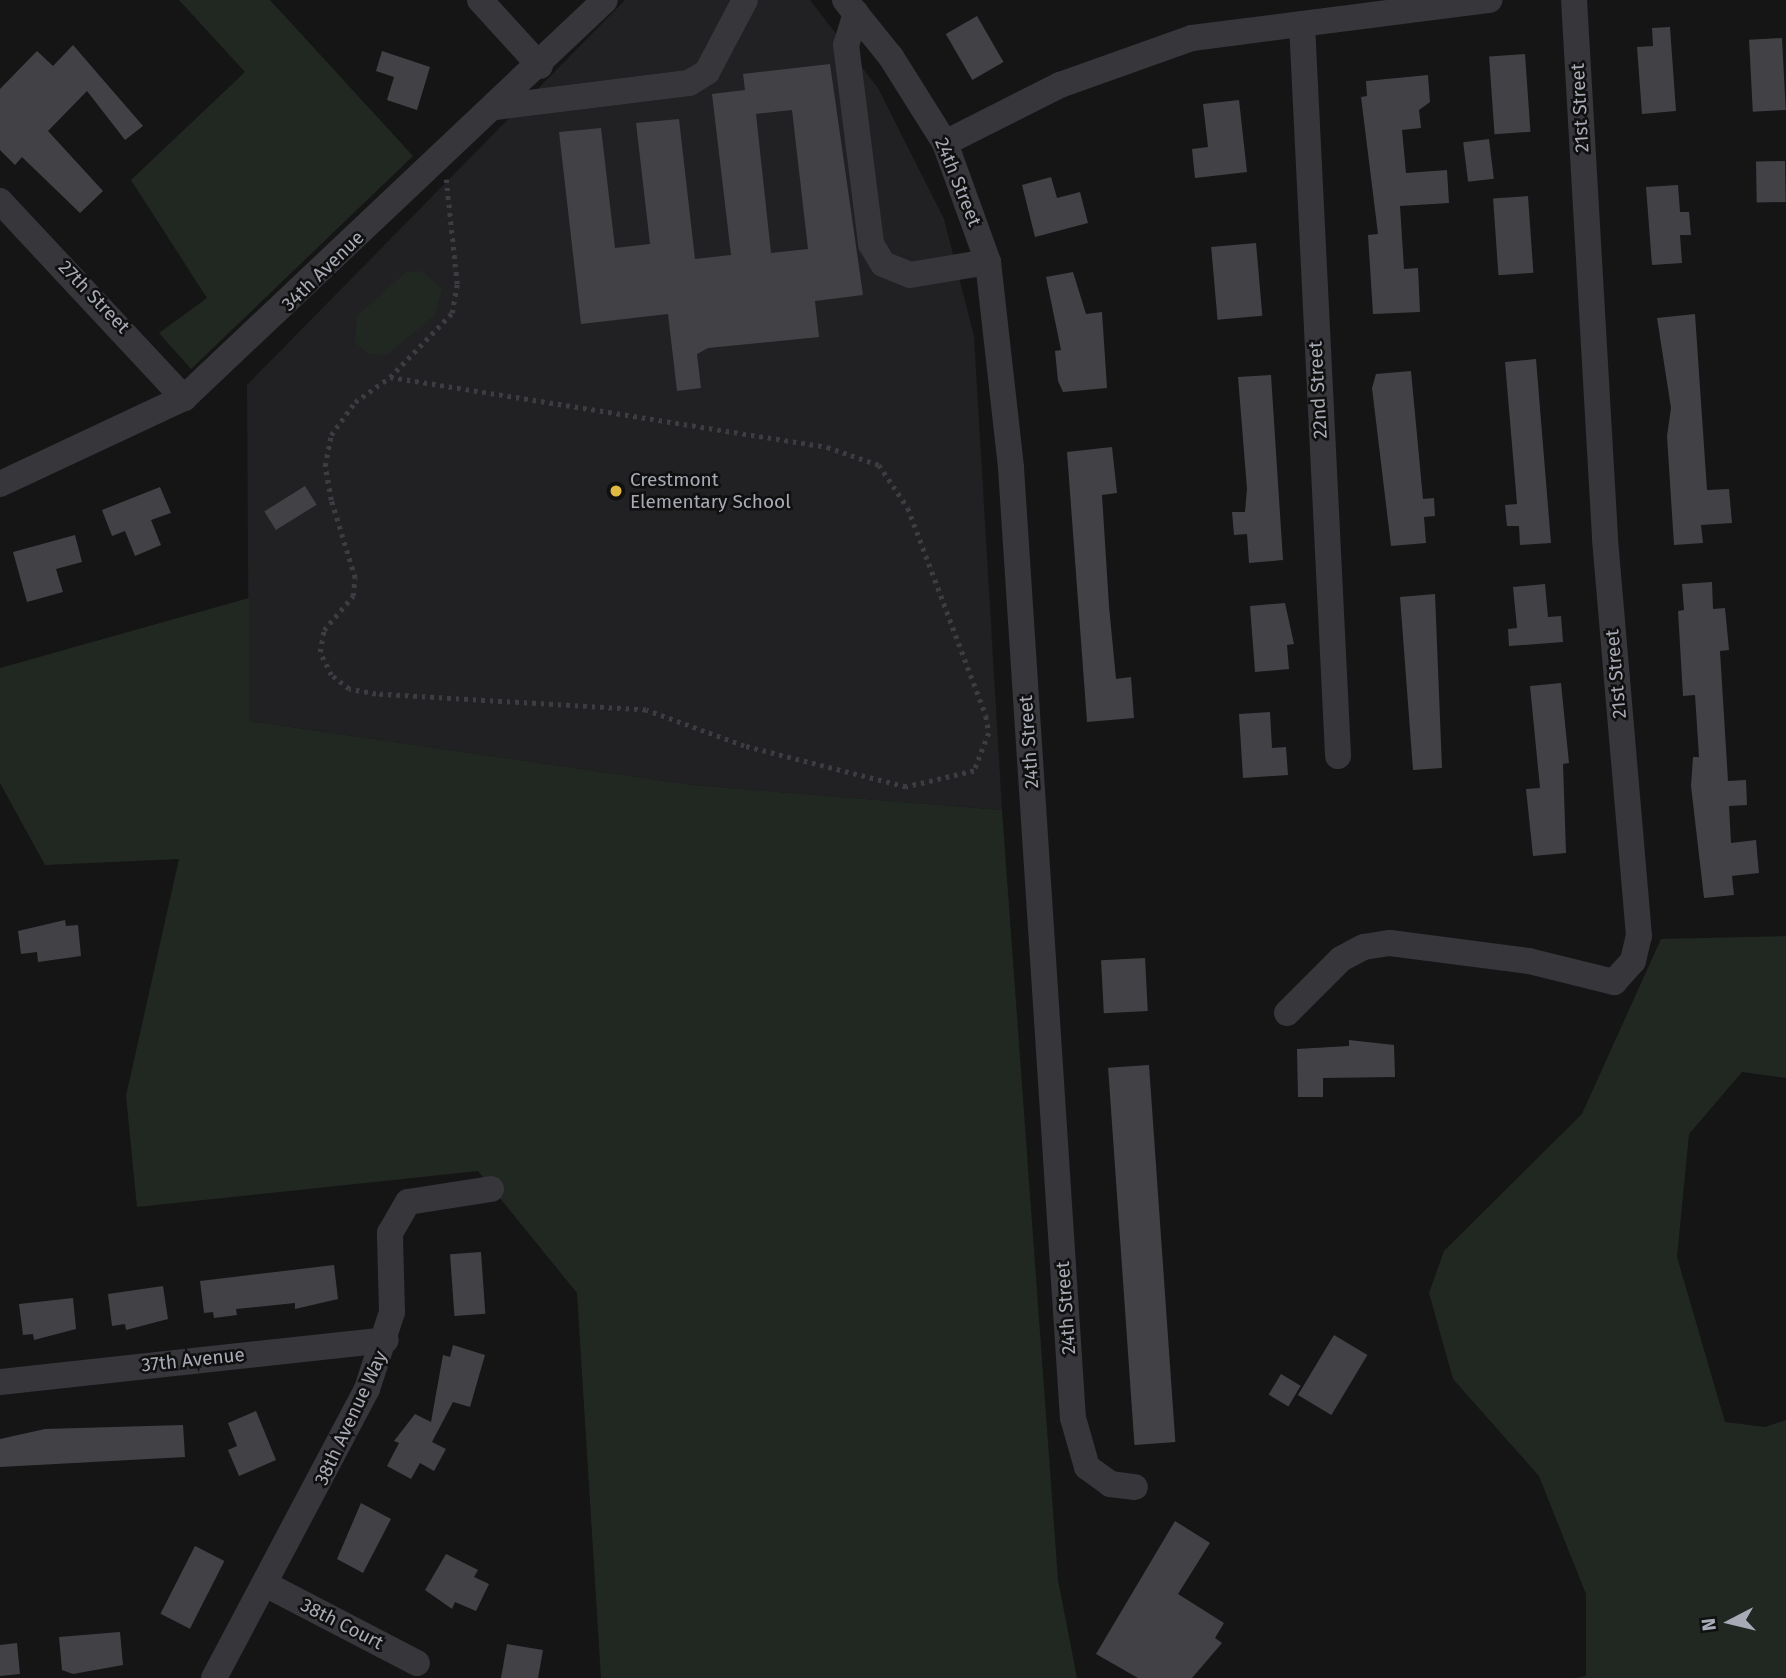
<!DOCTYPE html>
<html>
<head>
<meta charset="utf-8">
<style>
	body { margin:0 }
	#map { position:relative; width:1786px; height:1678px; overflow:hidden; background:#151516; font-family:"Fira Sans",sans-serif }
	div>[style] { position:absolute }
	[style*='--x'] { left:calc(var(--x)*1px); top:calc(var(--y)*1px); width:calc(var(--w)*1px); rotate:calc(var(--a)*1deg) }
	.built>* { inset:0; background:#212123 }
	.green>* { inset:0; background:#212822 }
	.building>* { inset:0; background:#424246; transform-origin:0 0 }
	.path>* { height:4.5px; margin-top:-2.25px; transform-origin:0; background:repeating-linear-gradient(90deg,#3c3d42 0 3.5px,transparent 0 8.5px) }
	.minor>* { height:26px; margin:-13px; padding:0 13px; transform-origin:13px; border-radius:13px; background:#36363b }
	.dots>* { width:19px; height:19px; translate:-50% -50%; box-sizing:border-box; border:4px solid #101011; border-radius:50% }
	span { translate:-50% -50%; white-space:nowrap; text-align:center; line-height:1.15; -webkit-text-stroke:5px #101011; paint-order:stroke }
	.street-label { font-size:19px; color:#a8abb5 }
	.poi-label { font-size:19px; color:#a8abb5 }
	.left { translate:0 -50%; text-align:left }
	.north { position:absolute; left:1695px; top:1587px; width:70px; height:70px; -webkit-text-stroke:5px #101011; paint-order:stroke; rotate:263deg; font-size:19px; font-weight:700; line-height:28px; text-align:center; color:#a8abb5 }
	.north::after { content:''; display:block; margin:auto; width:24px; height:32px; background:#a8abb5; clip-path:polygon(50% 0,100% 100%,50% 72%,0 100%) }
</style>
</head>
<body>
<div id="map">
	<div class="built">
		<i style="clip-path:polygon(625px 0,810px 0,878px 88px,944px 219px,974px 336px,1002px 810px,692px 785px,249px 721px,247px 385px)"></i>
	</div>
	<div class="green">
		<i style="clip-path:polygon(179px 0,270px 0,413px 156px,191px 369px,159px 333px,207px 298px,131px 180px,245px 72px)"></i>
		<i style="clip-path:polygon(422px 271px,442px 289px,435px 315px,387px 355px,368px 354px,355px 342px,357px 316px,406px 272px)"></i>
		<i style="clip-path:polygon(249px 598px,249px 721px,692px 785px,1002px 810px,1058px 1580px,1077px 1678px,601px 1678px,577px 1293px,478px 1171px,137px 1207px,126px 1096px,179px 859px,45px 865px,0 783px,0 668px)"></i>
		<i style="clip-path:polygon(1786px 936px,1786px 1078px,1742px 1072px,1689px 1134px,1677px 1257px,1725px 1422px,1765px 1427px,1786px 1420px,1786px 1678px,1576px 1678px,1586px 1676px,1586px 1594px,1539px 1476px,1453px 1379px,1429px 1293px,1444px 1251px,1582px 1114px,1661px 939px)"></i>
	</div>
	<div class="building">
		<i style="left:977px;top:16px;width:53px;height:36px;rotate:60deg"></i>
		<i style="clip-path:polygon(1670px 27px,1676px 111px,1642px 114px,1637px 47px,1653px 46px,1652px 28px)"></i>
		<i style="left:1782px;top:38px;width:72px;height:33px;rotate:87deg"></i>
		<i style="clip-path:polygon(73px 45px,143px 126px,125px 140px,87px 91px,48px 131px,103px 191px,80px 213px,22px 157px,15px 165px,0 150px,0 89px,37px 51px,53px 66px)"></i>
		<i style="clip-path:polygon(382px 51px,430px 67px,417px 110px,387px 100px,394px 77px,376px 71px)"></i>
		<i style="left:1525px;top:54px;width:78px;height:36px;rotate:86deg"></i>
		<i style="clip-path:polygon(evenodd,830px 64px,863px 295px,815px 301px,819px 337px,708px 348px,697px 354px,701px 388px,677px 391px,668px 314px,581px 324px,559px 132px,601px 128px,615px 248px,650px 244px,636px 123px,679px 119px,695px 259px,731px 255px,712px 94px,745px 90px,743px 74px,830px 64px,792px 110px,808px 249px,771px 253px,756px 114px,792px 110px)"></i>
		<i style="clip-path:polygon(1428px 75px,1430px 102px,1419px 110px,1421px 128px,1402px 130px,1406px 173px,1447px 170px,1449px 203px,1400px 206px,1404px 269px,1418px 268px,1420px 312px,1373px 314px,1368px 235px,1378px 234px,1361px 97px,1367px 96px,1366px 81px)"></i>
		<i style="clip-path:polygon(1239px 100px,1247px 172px,1195px 178px,1192px 149px,1208px 147px,1203px 104px)"></i>
		<i style="left:1489px;top:139px;width:40px;height:26px;rotate:83deg"></i>
		<i style="left:1785px;top:161px;width:41px;height:29px;rotate:89deg"></i>
		<i style="clip-path:polygon(1051px 177px,1057px 198px,1080px 192px,1088px 223px,1035px 237px,1022px 185px)"></i>
		<i style="clip-path:polygon(1678px 185px,1680px 212px,1689px 212px,1691px 235px,1680px 235px,1682px 263px,1652px 265px,1646px 187px)"></i>
		<i style="left:1528px;top:196px;width:77px;height:35px;rotate:86deg"></i>
		<i style="left:1256px;top:243px;width:73px;height:45px;rotate:85deg"></i>
		<i style="clip-path:polygon(1073px 272px,1086px 314px,1102px 312px,1107px 388px,1063px 392px,1058px 381px,1055px 351px,1061px 350px,1046px 277px)"></i>
		<i style="clip-path:polygon(1695px 314px,1707px 490px,1729px 489px,1732px 523px,1701px 525px,1703px 543px,1674px 545px,1667px 436px,1671px 408px,1657px 318px)"></i>
		<i style="clip-path:polygon(1536px 359px,1551px 543px,1520px 545px,1519px 526px,1507px 526px,1505px 505px,1517px 504px,1505px 362px)"></i>
		<i style="clip-path:polygon(1411px 371px,1423px 499px,1434px 498px,1435px 516px,1424px 517px,1426px 543px,1391px 546px,1372px 388px,1376px 374px)"></i>
		<i style="clip-path:polygon(1271px 375px,1283px 560px,1249px 563px,1247px 534px,1234px 535px,1232px 512px,1245px 512px,1247px 489px,1238px 377px)"></i>
		<i style="clip-path:polygon(1112px 447px,1117px 493px,1102px 495px,1109px 606px,1116px 679px,1131px 677px,1134px 718px,1087px 722px,1067px 452px)"></i>
		<i style="left:305px;top:486px;width:22px;height:48px;rotate:58deg"></i>
		<i style="clip-path:polygon(160px 487px,171px 513px,151px 520px,161px 545px,135px 556px,125px 531px,112px 536px,102px 510px)"></i>
		<i style="clip-path:polygon(75px 535px,82px 562px,56px 569px,63px 592px,27px 602px,13px 552px)"></i>
		<i style="clip-path:polygon(1712px 582px,1713px 609px,1725px 608px,1729px 650px,1720px 651px,1728px 781px,1746px 780px,1747px 805px,1729px 806px,1731px 843px,1756px 840px,1759px 873px,1732px 876px,1734px 895px,1704px 898px,1691px 786px,1693px 757px,1699px 757px,1695px 695px,1683px 696px,1678px 611px,1684px 610px,1682px 584px)"></i>
		<i style="clip-path:polygon(1545px 584px,1548px 617px,1561px 616px,1563px 642px,1509px 646px,1508px 629px,1517px 628px,1513px 587px)"></i>
		<i style="clip-path:polygon(1435px 594px,1442px 768px,1413px 770px,1400px 597px)"></i>
		<i style="clip-path:polygon(1285px 603px,1294px 644px,1287px 645px,1289px 669px,1255px 672px,1250px 606px)"></i>
		<i style="clip-path:polygon(1561px 683px,1569px 763px,1563px 764px,1566px 853px,1533px 856px,1526px 789px,1540px 788px,1530px 686px)"></i>
		<i style="clip-path:polygon(1270px 712px,1272px 748px,1286px 747px,1288px 775px,1243px 778px,1239px 714px)"></i>
		<i style="clip-path:polygon(65px 920px,66px 926px,78px 925px,81px 956px,38px 962px,37px 952px,21px 954px,18px 931px)"></i>
		<i style="left:1145px;top:958px;width:53px;height:44px;rotate:87deg"></i>
		<i style="clip-path:polygon(1349px 1040px,1394px 1045px,1395px 1077px,1323px 1078px,1323px 1097px,1298px 1097px,1297px 1049px,1349px 1046px)"></i>
		<i style="left:1149px;top:1065px;width:378px;height:41px;rotate:86deg"></i>
		<i style="left:481px;top:1252px;width:62px;height:31px;rotate:86deg"></i>
		<i style="clip-path:polygon(334px 1265px,338px 1299px,295px 1309px,295px 1303px,236px 1309px,237px 1315px,214px 1318px,213px 1312px,204px 1313px,200px 1281px)"></i>
		<i style="clip-path:polygon(163px 1286px,168px 1319px,126px 1330px,125px 1324px,112px 1326px,108px 1294px)"></i>
		<i style="clip-path:polygon(73px 1298px,76px 1329px,34px 1340px,33px 1334px,23px 1335px,19px 1304px)"></i>
		<i style="left:1334px;top:1335px;width:39px;height:70px;rotate:31deg"></i>
		<i style="clip-path:polygon(453px 1345px,485px 1355px,470px 1407px,453px 1402px,432px 1442px,446px 1449px,434px 1471px,420px 1463px,411px 1479px,387px 1466px,399px 1443px,394px 1441px,415px 1414px,431px 1422px,443px 1355px,450px 1357px)"></i>
		<i style="left:1281px;top:1374px;width:23px;height:24px;rotate:31deg"></i>
		<i style="clip-path:polygon(256px 1411px,276px 1460px,239px 1476px,228px 1450px,237px 1446px,228px 1423px)"></i>
		<i style="clip-path:polygon(183px 1425px,185px 1457px,0 1467px,0 1439px,45px 1429px)"></i>
		<i style="clip-path:polygon(361px 1503px,391px 1519px,363px 1573px,337px 1559px)"></i>
		<i style="clip-path:polygon(1175px 1521px,1210px 1543px,1178px 1594px,1224px 1623px,1215px 1638px,1222px 1643px,1192px 1678px,1138px 1678px,1096px 1654px)"></i>
		<i style="left:195px;top:1546px;width:33px;height:76px;rotate:27deg"></i>
		<i style="clip-path:polygon(446px 1554px,478px 1570px,474px 1577px,489px 1584px,476px 1611px,455px 1602px,452px 1609px,425px 1590px)"></i>
		<i style="clip-path:polygon(120px 1632px,123px 1665px,73px 1674px,62px 1670px,59px 1637px)"></i>
		<i style="clip-path:polygon(17px 1643px,20px 1674px,0 1676px,0 1645px)"></i>
		<i style="clip-path:polygon(507px 1644px,543px 1650px,538px 1678px,501px 1678px)"></i>
	</div>
	<div class="path">
		<i style="--x:390;--y:377;--w:443;--a:9.1"></i>
		<i style="--x:827;--y:447;--w:55;--a:19.1"></i>
		<i style="--x:879;--y:465;--w:52;--a:56"></i>
		<i style="--x:908;--y:508;--w:222;--a:69.4"></i>
		<i style="--x:986;--y:716;--w:17;--a:80"></i>
		<i style="--x:989;--y:733;--w:41;--a:111.5"></i>
		<i style="--x:974;--y:771;--w:70;--a:166.8"></i>
		<i style="--x:906;--y:787;--w:167;--a:-165.8"></i>
		<i style="--x:744;--y:746;--w:104;--a:-159.8"></i>
		<i style="--x:646;--y:710;--w:270;--a:-176.6"></i>
		<i style="--x:376;--y:694;--w:27;--a:-170"></i>
		<i style="--x:349;--y:689;--w:23;--a:-142"></i>
		<i style="--x:331;--y:675;--w:25;--a:-116"></i>
		<i style="--x:320;--y:652;--w:22;--a:-80"></i>
		<i style="--x:324;--y:630;--w:45;--a:-49.5"></i>
		<i style="--x:353;--y:596;--w:18;--a:-84"></i>
		<i style="--x:355;--y:578;--w:82;--a:-107.1"></i>
		<i style="--x:331;--y:500;--w:35;--a:-100"></i>
		<i style="--x:325;--y:466;--w:32;--a:-79"></i>
		<i style="--x:331;--y:435;--w:41;--a:-54"></i>
		<i style="--x:355;--y:402;--w:43;--a:-35.5"></i>
		<i style="--x:390;--y:377;--w:89;--a:-45.9"></i>
		<i style="--x:452;--y:313;--w:29;--a:-80"></i>
		<i style="--x:457;--y:284;--w:105;--a:-96"></i>
	</div>
	<div class="minor">
		<i style="--x:480;--y:0;--w:89;--a:47.7"></i>
		<i style="--x:845;--y:0;--w:73;--a:51.1"></i>
		<i style="--x:891;--y:57;--w:102;--a:57.9"></i>
		<i style="--x:945;--y:143;--w:127;--a:70.1"></i>
		<i style="--x:988;--y:262;--w:207;--a:83.6"></i>
		<i style="--x:1011;--y:468;--w:952;--a:86.27"></i>
		<i style="--x:1073;--y:1418;--w:51;--a:74.1"></i>
		<i style="--x:1087;--y:1467;--w:29;--a:36"></i>
		<i style="--x:1110;--y:1484;--w:25;--a:7"></i>
		<i style="--x:856;--y:13;--w:34;--a:107"></i>
		<i style="--x:846;--y:45;--w:201;--a:82.8"></i>
		<i style="--x:871;--y:244;--w:23;--a:59"></i>
		<i style="--x:883;--y:264;--w:29;--a:22"></i>
		<i style="--x:910;--y:275;--w:79;--a:-9.5"></i>
		<i style="--x:1302;--y:24;--w:733;--a:87.18"></i>
		<i style="--x:496;--y:107;--w:194;--a:-7.1"></i>
		<i style="--x:689;--y:83;--w:21;--a:-31"></i>
		<i style="--x:707;--y:72;--w:81;--a:-62.2"></i>
		<i style="--x:945;--y:143;--w:129;--a:-26.8"></i>
		<i style="--x:1060;--y:85;--w:140;--a:-19.6"></i>
		<i style="--x:1192;--y:38;--w:300;--a:-7.3"></i>
		<i style="--x:0;--y:201;--w:270;--a:47"></i>
		<i style="--x:0;--y:484;--w:203;--a:-25.1"></i>
		<i style="--x:184;--y:398;--w:579;--a:-43.39"></i>
		<i style="--x:1287;--y:1013;--w:76;--a:-45"></i>
		<i style="--x:1341;--y:959;--w:26;--a:-28"></i>
		<i style="--x:1364;--y:947;--w:26;--a:-9"></i>
		<i style="--x:1390;--y:943;--w:140;--a:7.4"></i>
		<i style="--x:1529;--y:961;--w:88;--a:13.9"></i>
		<i style="--x:1614;--y:982;--w:28;--a:-48"></i>
		<i style="--x:1633;--y:961;--w:26;--a:-77"></i>
		<i style="--x:1639;--y:936;--w:400;--a:-94.9"></i>
		<i style="--x:1605;--y:537;--w:538;--a:-93.3"></i>
		<i style="--x:0;--y:1382;--w:388;--a:-6.2"></i>
		<i style="--x:267;--y:1585;--w:169;--a:27.5"></i>
		<i style="--x:214;--y:1678;--w:327;--a:-62.1"></i>
		<i style="--x:367;--y:1389;--w:81;--a:-72"></i>
		<i style="--x:392;--y:1312;--w:79;--a:-91.5"></i>
		<i style="--x:390;--y:1233;--w:36;--a:-60"></i>
		<i style="--x:408;--y:1202;--w:84;--a:-8.9"></i>
	</div>
	<div class="dots">
		<i style="left:616px;top:491px;background:#e0b943"></i>
	</div>
	<div class="street-label">
		<span style="left:1580px;top:108px;rotate:-93deg">21st Street</span>
		<span style="left:958px;top:182px;rotate:68deg">24th Street</span>
		<span style="left:323px;top:271px;rotate:-44deg">34th Avenue</span>
		<span style="left:94px;top:297px;rotate:46deg">27th Street</span>
		<span style="left:1318px;top:390px;rotate:-93deg">22nd Street</span>
		<span style="left:1616px;top:674px;rotate:-95deg">21st Street</span>
		<span style="left:1029px;top:742px;rotate:-94deg">24th Street</span>
		<span style="left:1066px;top:1308px;rotate:-94deg">24th Street</span>
		<span style="left:193px;top:1360px;rotate:-6deg">37th Avenue</span>
		<span style="left:351px;top:1418px;rotate:-65deg">38th Avenue Way</span>
		<span style="left:342px;top:1624px;rotate:27deg">38th Court</span>
	</div>
	<div class="poi-label">
		<span class="left" style="left:630px;top:491px">Crestmont<br>Elementary School</span>
	</div>
	<div class="north">N</div>
</div>
</body>
</html>
